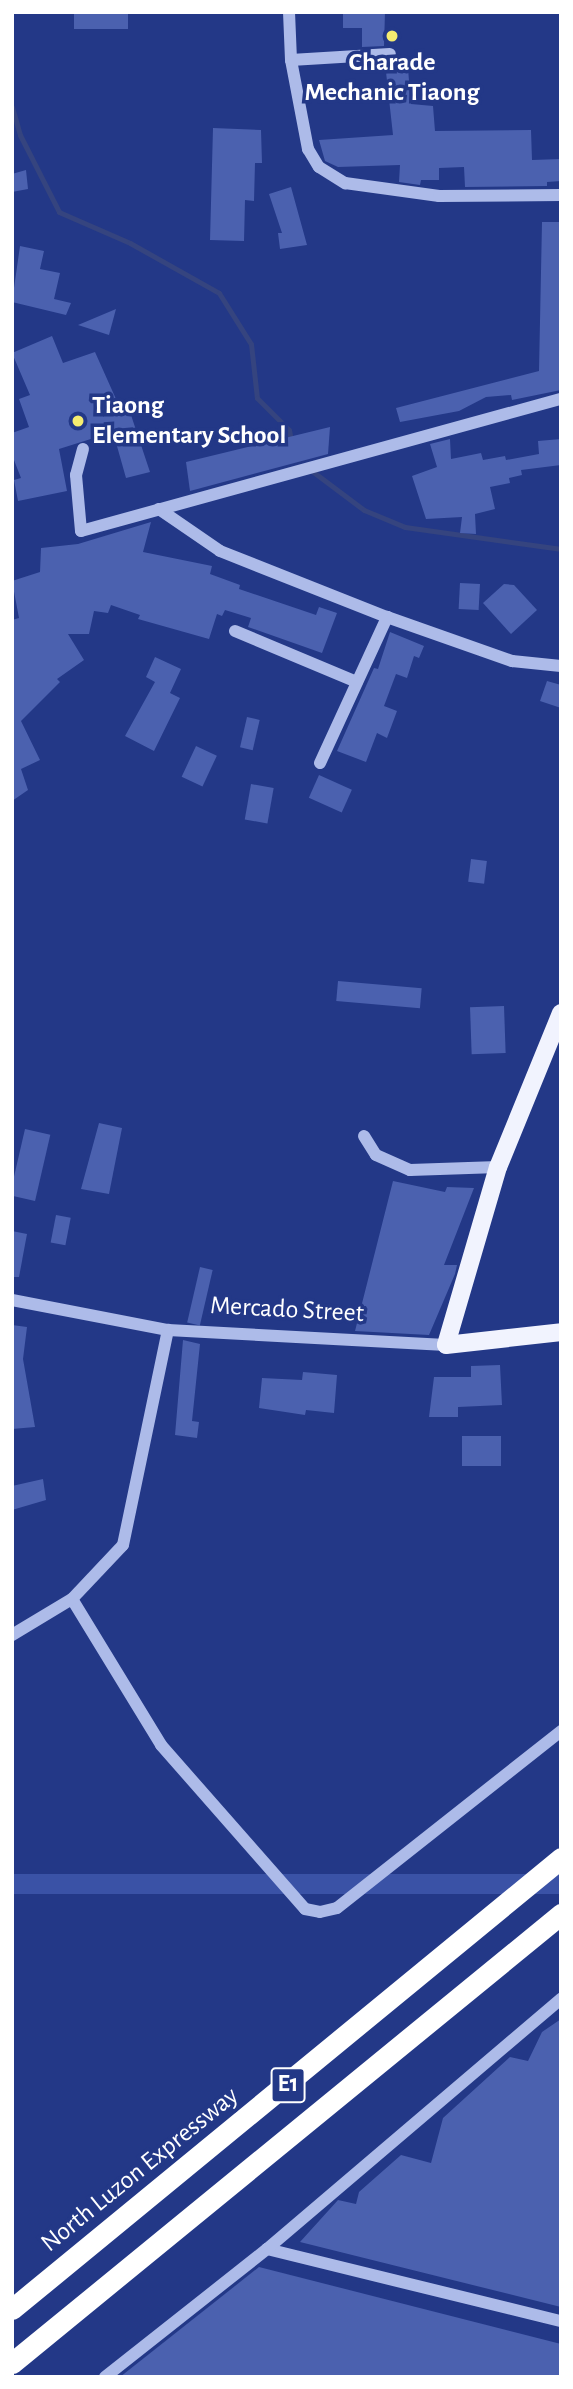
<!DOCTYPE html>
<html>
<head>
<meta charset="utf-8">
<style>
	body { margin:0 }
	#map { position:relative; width:573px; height:2389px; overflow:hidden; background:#233887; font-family:"Alegreya Sans",sans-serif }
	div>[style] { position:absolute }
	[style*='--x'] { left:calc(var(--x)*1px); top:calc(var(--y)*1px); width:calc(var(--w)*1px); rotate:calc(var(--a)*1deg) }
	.green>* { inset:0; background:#3a52a6; transform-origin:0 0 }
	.stream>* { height:5px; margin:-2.5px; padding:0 2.5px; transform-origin:2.5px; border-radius:2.5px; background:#35447f }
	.building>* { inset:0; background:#4b61af; transform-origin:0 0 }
	.minor>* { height:12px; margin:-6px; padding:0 6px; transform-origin:6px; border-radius:6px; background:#adbbe9 }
	.major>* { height:18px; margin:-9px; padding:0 9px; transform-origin:9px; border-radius:9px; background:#f1f3fe }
	.highway>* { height:21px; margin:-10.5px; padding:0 10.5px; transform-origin:10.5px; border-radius:10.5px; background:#fff }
	.dots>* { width:19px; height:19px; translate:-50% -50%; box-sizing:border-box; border:4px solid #233887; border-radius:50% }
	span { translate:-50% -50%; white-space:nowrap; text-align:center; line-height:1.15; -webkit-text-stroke:7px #233887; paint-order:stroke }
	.shield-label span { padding:2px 5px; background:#233887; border:2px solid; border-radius:5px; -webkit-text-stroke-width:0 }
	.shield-label { font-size:24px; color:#fff; font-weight:700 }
	.poi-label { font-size:26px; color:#fff; font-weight:700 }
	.left { translate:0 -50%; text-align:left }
	.street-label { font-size:26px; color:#fff }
	.frame { position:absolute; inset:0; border:14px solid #fff; pointer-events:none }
</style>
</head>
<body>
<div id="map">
	<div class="green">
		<i style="left:561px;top:1874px;width:20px;height:711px;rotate:90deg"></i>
	</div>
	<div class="stream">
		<i style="--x:12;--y:107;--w:29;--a:74"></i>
		<i style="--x:20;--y:135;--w:86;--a:63.1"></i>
		<i style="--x:59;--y:212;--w:77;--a:23.6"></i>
		<i style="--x:130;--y:243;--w:102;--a:29.3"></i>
		<i style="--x:219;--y:293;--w:60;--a:57.9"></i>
		<i style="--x:251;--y:344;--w:54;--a:83.7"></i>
		<i style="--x:257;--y:398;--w:45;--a:45"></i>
		<i style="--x:289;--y:430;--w:10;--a:79"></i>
		<i style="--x:312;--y:471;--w:65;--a:36.9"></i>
		<i style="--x:364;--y:510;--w:44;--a:22.5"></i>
		<i style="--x:405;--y:527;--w:158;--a:8"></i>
	</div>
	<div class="building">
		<i style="left:74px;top:12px;width:54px;height:17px"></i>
		<i style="clip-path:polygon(343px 12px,385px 12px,384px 46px,362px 47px,362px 28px,343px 28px)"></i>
		<i style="clip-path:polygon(407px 57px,411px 104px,433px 106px,435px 131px,531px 130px,532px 160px,561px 159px,561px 181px,547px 182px,547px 186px,465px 187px,464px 167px,439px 168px,439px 180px,421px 180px,420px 185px,399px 182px,400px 165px,338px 167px,325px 161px,319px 140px,393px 135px,385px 63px)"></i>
		<i style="clip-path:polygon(213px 128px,261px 130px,262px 163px,255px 163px,254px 201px,245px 200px,244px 241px,210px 240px)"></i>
		<i style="clip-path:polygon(26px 170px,28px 189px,12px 192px,12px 174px)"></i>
		<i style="clip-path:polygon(291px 187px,307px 245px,280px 249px,278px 233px,282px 233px,269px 194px)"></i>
		<i style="clip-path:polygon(542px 222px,560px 222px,561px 228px,561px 390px,512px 400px,511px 395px,486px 397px,459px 411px,400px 422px,396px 408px,539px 371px)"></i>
		<i style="clip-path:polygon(20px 246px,44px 251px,40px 269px,60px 273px,54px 299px,71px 303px,66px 315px,12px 302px)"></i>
		<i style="clip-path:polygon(116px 309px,109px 335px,78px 325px)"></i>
		<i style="clip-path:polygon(52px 336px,63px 363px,95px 352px,120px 408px,128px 406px,150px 472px,126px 478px,113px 432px,59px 449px,67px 491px,18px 501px,14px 480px,21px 478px,12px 455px,12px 433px,29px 427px,19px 399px,30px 395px,12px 353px)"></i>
		<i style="clip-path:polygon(330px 427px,328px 454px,190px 491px,186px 462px)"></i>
		<i style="clip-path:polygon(450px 439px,451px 459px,481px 453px,483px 460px,505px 456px,506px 460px,539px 454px,538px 441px,561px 439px,561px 465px,521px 470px,522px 475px,509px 478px,510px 483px,490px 487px,495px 509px,475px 514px,476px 534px,460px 533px,462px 517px,426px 519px,412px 476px,437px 467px,430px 444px)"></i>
		<i style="clip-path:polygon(151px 522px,143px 552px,212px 566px,210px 574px,240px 585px,239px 589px,316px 615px,319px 607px,337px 613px,322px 653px,248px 627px,251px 618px,225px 610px,222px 616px,217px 614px,209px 639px,138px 619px,140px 615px,111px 605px,108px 613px,94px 611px,89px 634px,68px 634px,84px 660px,57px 679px,60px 682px,21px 721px,40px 760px,21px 769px,28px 790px,12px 801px,12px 620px,19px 618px,12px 581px,40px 572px,41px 548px,78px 544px)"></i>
		<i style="left:460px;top:583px;width:20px;height:26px;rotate:3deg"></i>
		<i style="clip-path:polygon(504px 584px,514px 585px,537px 610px,511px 634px,483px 603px)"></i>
		<i style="clip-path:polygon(390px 632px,424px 646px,419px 658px,414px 656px,407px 678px,396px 674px,384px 706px,397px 711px,387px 738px,377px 733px,366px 762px,337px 751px,374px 668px,378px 669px)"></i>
		<i style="clip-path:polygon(155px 657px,181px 669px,170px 693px,180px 698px,154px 751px,125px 736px,155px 682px,146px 677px)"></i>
		<i style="clip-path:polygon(547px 681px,561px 685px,561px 708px,540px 701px)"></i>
		<i style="left:247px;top:717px;width:13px;height:31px;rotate:13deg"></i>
		<i style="left:196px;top:746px;width:23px;height:34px;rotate:25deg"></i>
		<i style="left:319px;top:775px;width:36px;height:25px;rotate:24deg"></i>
		<i style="left:251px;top:784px;width:23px;height:36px;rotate:10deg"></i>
		<i style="left:471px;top:859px;width:16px;height:23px;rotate:7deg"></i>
		<i style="left:338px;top:981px;width:84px;height:20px;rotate:5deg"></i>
		<i style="left:504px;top:1006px;width:47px;height:34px;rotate:88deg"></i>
		<i style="clip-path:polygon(99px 1123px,122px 1128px,109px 1194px,81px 1189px)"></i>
		<i style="left:25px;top:1129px;width:26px;height:68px;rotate:13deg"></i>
		<i style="clip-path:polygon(393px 1181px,445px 1192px,447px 1187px,474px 1188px,444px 1265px,457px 1265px,455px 1274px,429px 1335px,355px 1331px)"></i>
		<i style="left:56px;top:1215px;width:15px;height:28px;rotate:11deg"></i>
		<i style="clip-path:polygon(12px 1231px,27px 1234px,19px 1277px,12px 1277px)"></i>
		<i style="left:200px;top:1267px;width:13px;height:57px;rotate:13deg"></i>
		<i style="clip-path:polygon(12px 1325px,27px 1327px,23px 1359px,35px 1427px,12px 1429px)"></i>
		<i style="clip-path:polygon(183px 1340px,200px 1344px,192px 1421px,199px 1422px,197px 1438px,175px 1435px)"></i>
		<i style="clip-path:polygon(500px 1365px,502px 1405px,458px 1407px,458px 1417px,429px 1417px,434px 1377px,471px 1377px,471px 1366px)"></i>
		<i style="clip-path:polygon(303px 1372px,337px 1375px,334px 1413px,306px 1410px,305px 1415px,259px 1408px,262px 1378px,302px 1380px)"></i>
		<i style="left:462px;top:1436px;width:39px;height:30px"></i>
		<i style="clip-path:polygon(43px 1479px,46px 1500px,12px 1510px,12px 1486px)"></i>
		<i style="clip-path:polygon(561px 2019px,561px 2307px,300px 2242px,338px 2200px,356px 2204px,359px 2192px,401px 2155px,431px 2163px,443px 2118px,510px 2057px,528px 2061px,542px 2032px)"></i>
		<i style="clip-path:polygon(259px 2267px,561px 2344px,561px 2377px,120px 2377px)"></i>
	</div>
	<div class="minor">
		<i style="--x:289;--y:12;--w:48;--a:87.6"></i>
		<i style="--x:291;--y:60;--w:91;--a:79.2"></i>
		<i style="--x:308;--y:149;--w:21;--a:59"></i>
		<i style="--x:319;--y:167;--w:31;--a:32"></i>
		<i style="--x:345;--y:183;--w:95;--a:7.9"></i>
		<i style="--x:439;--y:196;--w:122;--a:-0.5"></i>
		<i style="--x:291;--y:60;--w:99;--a:-3.5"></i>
		<i style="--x:83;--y:449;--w:27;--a:105"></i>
		<i style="--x:76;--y:475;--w:56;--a:84.9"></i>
		<i style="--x:81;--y:531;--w:498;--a:-15.4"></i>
		<i style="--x:159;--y:509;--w:74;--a:34.5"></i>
		<i style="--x:220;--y:551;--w:180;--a:21.6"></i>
		<i style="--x:387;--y:617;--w:133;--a:19.4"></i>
		<i style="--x:512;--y:661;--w:49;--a:5.8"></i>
		<i style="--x:235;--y:631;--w:132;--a:22.7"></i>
		<i style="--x:320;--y:763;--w:161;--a:-65.3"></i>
		<i style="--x:364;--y:1136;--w:22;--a:58"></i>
		<i style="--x:376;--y:1155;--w:37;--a:24"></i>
		<i style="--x:410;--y:1170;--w:88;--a:-2"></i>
		<i style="--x:12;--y:1300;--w:159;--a:10.9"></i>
		<i style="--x:168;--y:1330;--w:278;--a:3.1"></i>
		<i style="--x:72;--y:1599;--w:171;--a:58.6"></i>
		<i style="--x:161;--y:1745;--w:218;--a:48.7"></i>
		<i style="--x:305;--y:1909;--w:15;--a:11"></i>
		<i style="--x:320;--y:1912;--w:17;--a:-13"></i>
		<i style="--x:337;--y:1908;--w:285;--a:-38.3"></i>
		<i style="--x:12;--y:1635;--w:70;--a:-31"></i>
		<i style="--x:72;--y:1599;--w:74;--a:-46.6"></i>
		<i style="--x:123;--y:1545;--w:220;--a:-78.2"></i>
		<i style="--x:267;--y:2249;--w:303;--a:13.8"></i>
		<i style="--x:105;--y:2377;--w:206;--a:-38.3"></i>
		<i style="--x:267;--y:2249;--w:386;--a:-40.4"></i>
	</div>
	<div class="major">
		<i style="--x:561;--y:1013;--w:166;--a:112.2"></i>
		<i style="--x:498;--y:1167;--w:185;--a:106.3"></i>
		<i style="--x:446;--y:1345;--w:116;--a:-6.4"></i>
	</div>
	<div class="highway">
		<i style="--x:12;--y:2309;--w:710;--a:-39.4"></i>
		<i style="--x:12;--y:2363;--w:709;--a:-39.28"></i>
	</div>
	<div class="dots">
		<i style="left:392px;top:36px;background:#f5ec70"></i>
		<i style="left:78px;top:421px;background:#f5ec70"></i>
	</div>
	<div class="shield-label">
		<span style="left:288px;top:2085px">E1</span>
	</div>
	<div class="poi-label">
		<span style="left:392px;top:78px">Charade<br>Mechanic Tiaong</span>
		<span class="left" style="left:92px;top:421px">Tiaong<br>Elementary School</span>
	</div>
	<div class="street-label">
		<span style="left:287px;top:1310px;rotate:3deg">Mercado Street</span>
		<span style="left:140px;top:2170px;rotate:-39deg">North Luzon Expressway</span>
	</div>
	<div class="frame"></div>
</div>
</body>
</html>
